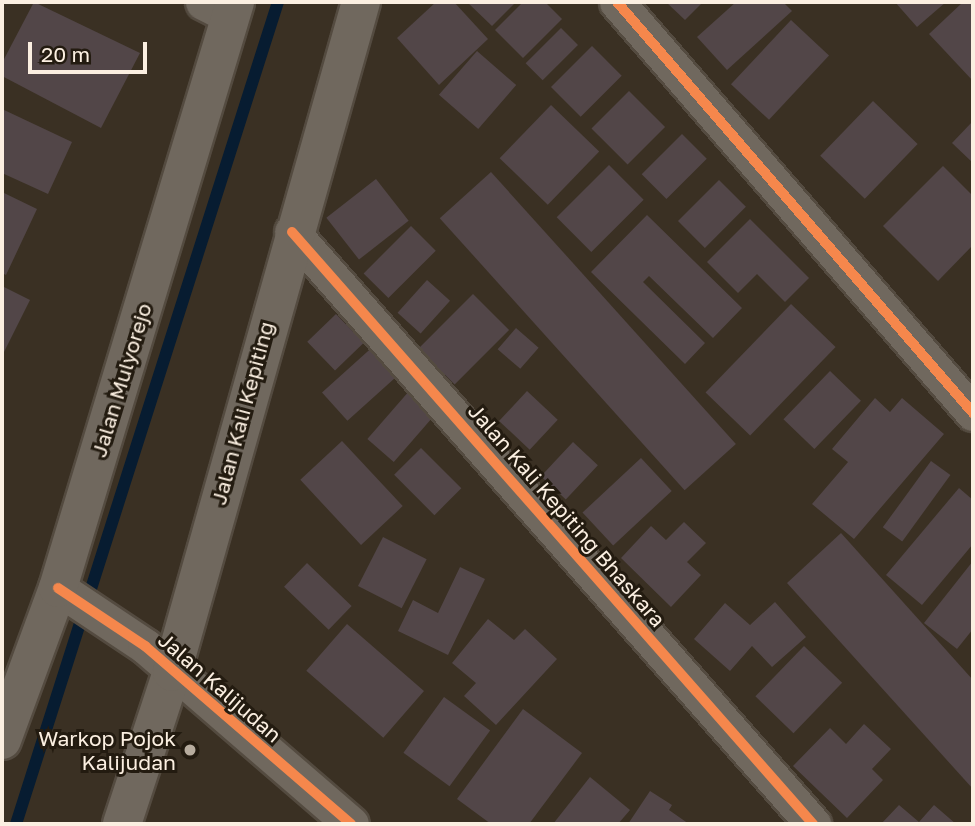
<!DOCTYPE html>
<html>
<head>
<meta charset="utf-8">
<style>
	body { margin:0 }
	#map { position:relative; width:975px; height:826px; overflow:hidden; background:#3a3023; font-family:"Golos Text",sans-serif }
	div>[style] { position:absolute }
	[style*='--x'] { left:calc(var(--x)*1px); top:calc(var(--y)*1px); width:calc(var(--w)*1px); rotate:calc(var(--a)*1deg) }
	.stream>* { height:12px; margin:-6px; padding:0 6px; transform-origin:6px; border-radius:6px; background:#071c31 }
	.building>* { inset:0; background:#524648; transform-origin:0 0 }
	.roads { filter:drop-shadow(2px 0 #544b40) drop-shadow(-2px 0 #544b40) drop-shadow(0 2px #544b40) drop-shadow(0 -2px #544b40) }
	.minor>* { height:35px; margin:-17.5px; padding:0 17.5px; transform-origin:17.5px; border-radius:17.5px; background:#70685e }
	.secondary>* { height:38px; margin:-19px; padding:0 19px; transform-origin:19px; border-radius:19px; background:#70685e }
	.cycleway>* { height:10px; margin:-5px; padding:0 5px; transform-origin:5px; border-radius:5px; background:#f5874c }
	.dots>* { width:19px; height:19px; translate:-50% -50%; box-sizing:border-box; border:4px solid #231b10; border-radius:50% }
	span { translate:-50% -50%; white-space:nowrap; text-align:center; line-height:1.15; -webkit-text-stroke:6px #231b10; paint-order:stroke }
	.street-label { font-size:21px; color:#fbefe1 }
	.poi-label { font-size:21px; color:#fbefe1 }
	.right { translate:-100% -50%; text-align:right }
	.frame { position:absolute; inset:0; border:4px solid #fbefe1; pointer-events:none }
	.scale { position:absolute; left:28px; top:42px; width:119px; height:32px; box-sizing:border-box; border:4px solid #fbefe1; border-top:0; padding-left:9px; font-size:21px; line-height:24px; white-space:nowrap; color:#fbefe1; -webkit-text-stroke:5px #231b10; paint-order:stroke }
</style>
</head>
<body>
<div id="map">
	<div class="stream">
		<i style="--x:16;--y:824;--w:863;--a:-72.32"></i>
	</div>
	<div class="building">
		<i style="clip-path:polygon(34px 2px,140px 53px,101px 128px,2px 76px,2px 63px)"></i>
		<i style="clip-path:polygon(436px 2px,454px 2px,488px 39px,439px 85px,397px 38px)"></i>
		<i style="clip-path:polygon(467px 2px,516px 2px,492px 26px)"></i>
		<i style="clip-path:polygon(523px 2px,545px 2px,562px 19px,523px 58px,495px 30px)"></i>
		<i style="clip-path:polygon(666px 2px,703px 2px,685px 20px)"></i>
		<i style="clip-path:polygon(736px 2px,783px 2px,792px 11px,727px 70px,697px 37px)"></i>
		<i style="clip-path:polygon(895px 2px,946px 2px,917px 27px)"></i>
		<i style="clip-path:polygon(963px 2px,973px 2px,973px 81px,929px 34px)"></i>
		<i style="left:791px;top:20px;width:52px;height:88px;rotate:43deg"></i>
		<i style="left:561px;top:28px;width:24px;height:50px;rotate:45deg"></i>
		<i style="left:592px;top:46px;width:42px;height:58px;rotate:45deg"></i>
		<i style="left:477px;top:51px;width:52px;height:58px;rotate:41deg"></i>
		<i style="left:629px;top:91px;width:51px;height:53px;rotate:45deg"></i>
		<i style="left:873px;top:101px;width:62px;height:76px;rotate:44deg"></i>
		<i style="left:551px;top:105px;width:67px;height:74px;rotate:44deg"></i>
		<i style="clip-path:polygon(2px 109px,72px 142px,48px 194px,2px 173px)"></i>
		<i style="clip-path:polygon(973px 121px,973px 163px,952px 143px)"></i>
		<i style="left:682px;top:134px;width:35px;height:57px;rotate:45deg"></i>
		<i style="left:609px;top:165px;width:49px;height:74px;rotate:45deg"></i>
		<i style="clip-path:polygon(943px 166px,973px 196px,973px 245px,938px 281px,883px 226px)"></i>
		<i style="left:491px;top:172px;width:366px;height:69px;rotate:48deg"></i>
		<i style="left:376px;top:179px;width:53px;height:63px;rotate:52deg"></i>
		<i style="left:719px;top:180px;width:38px;height:58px;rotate:45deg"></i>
		<i style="clip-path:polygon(4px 193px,37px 209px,6px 275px,2px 273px)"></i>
		<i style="clip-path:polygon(647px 215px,742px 308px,713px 338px,649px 276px,643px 282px,705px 343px,685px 364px,591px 272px)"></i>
		<i style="clip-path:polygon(750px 219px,809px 278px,785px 302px,757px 274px,738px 293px,707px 262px)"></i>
		<i style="left:411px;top:226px;width:35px;height:67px;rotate:45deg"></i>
		<i style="left:427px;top:280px;width:31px;height:44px;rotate:42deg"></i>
		<i style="clip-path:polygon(2px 286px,30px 300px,2px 356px)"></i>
		<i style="left:473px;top:294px;width:51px;height:77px;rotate:45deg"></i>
		<i style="left:791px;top:304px;width:62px;height:123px;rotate:44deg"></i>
		<i style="left:336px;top:314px;width:40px;height:40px;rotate:46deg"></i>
		<i style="left:516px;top:328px;width:30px;height:28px;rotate:41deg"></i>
		<i style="left:377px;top:343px;width:38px;height:74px;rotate:48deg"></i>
		<i style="left:830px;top:371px;width:43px;height:67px;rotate:44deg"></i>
		<i style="left:410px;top:390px;width:35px;height:65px;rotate:41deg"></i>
		<i style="left:527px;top:391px;width:42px;height:41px;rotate:43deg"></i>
		<i style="clip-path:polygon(875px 398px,890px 412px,902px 398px,944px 434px,854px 539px,812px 504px,848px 462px,832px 449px)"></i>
		<i style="left:342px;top:441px;width:89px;height:57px;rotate:47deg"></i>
		<i style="left:573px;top:442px;width:34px;height:47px;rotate:43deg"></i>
		<i style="left:421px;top:448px;width:57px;height:38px;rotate:45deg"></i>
		<i style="left:641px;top:458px;width:45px;height:80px;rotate:47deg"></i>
		<i style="left:931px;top:461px;width:24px;height:82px;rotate:36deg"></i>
		<i style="clip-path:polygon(959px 488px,973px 500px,973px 544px,922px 605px,886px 575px)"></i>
		<i style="clip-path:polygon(684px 522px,706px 543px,687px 562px,701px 575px,671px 607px,621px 558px,651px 526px,666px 540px)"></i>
		<i style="clip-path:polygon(841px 533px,973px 680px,973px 789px,787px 583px)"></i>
		<i style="left:383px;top:537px;width:49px;height:55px;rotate:27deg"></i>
		<i style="clip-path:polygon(973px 561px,973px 629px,957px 649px,924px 623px)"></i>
		<i style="left:307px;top:563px;width:62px;height:33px;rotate:44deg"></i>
		<i style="clip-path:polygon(460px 567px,485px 579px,448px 655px,398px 631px,413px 600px,438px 613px)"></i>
		<i style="clip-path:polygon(775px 602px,806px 637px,772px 667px,752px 646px,730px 671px,694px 639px,725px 603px,750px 625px)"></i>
		<i style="clip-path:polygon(488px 619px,514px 640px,525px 629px,557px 659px,496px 725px,464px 696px,476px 683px,452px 663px)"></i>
		<i style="left:347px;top:624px;width:102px;height:62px;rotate:41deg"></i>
		<i style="left:804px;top:646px;width:53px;height:70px;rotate:44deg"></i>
		<i style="left:444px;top:697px;width:57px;height:69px;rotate:36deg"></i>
		<i style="clip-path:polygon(523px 709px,582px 753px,529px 824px,491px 824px,457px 799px)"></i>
		<i style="clip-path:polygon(864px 724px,891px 749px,872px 769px,883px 780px,847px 818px,793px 766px,830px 728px,846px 744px)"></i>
		<i style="clip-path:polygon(590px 777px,630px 810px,618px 824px,553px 824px)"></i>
		<i style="clip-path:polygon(650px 791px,672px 805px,669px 810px,689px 824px,628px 824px)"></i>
		<i style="clip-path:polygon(899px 805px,919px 822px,934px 805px,956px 824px,881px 824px)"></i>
	</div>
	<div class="roads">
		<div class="minor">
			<i style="--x:203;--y:2;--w:31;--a:27"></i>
			<i style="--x:617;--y:2;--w:544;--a:49.1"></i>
			<i style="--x:292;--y:232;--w:789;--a:48.65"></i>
			<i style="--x:58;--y:588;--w:105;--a:33.7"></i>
			<i style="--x:145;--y:646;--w:272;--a:40.8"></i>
		</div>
		<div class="secondary">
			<i style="--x:2;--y:740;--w:162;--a:-69.8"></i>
			<i style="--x:58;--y:588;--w:612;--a:-73.19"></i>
			<i style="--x:122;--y:824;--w:160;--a:-71.8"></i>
			<i style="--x:172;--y:672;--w:696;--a:-74.25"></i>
		</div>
	</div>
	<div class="cycleway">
		<i style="--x:617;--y:2;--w:544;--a:49.1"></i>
		<i style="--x:292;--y:232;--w:789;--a:48.65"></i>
		<i style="--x:58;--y:588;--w:105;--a:33.7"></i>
		<i style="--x:145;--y:646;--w:272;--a:40.8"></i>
	</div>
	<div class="dots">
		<i style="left:190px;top:750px;background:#b7ac9e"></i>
	</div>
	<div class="street-label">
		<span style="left:121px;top:380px;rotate:-73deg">Jalan Mulyorejo</span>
		<span style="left:242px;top:413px;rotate:-75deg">Jalan Kali Kepiting</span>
		<span style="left:567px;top:515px;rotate:49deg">Jalan Kali Kepiting Bhaskara</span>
		<span style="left:220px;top:687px;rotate:41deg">Jalan Kalijudan</span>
	</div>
	<div class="poi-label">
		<span class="right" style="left:176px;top:750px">Warkop Pojok<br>Kalijudan</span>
	</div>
	<div class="frame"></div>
	<div class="scale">20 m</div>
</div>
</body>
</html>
